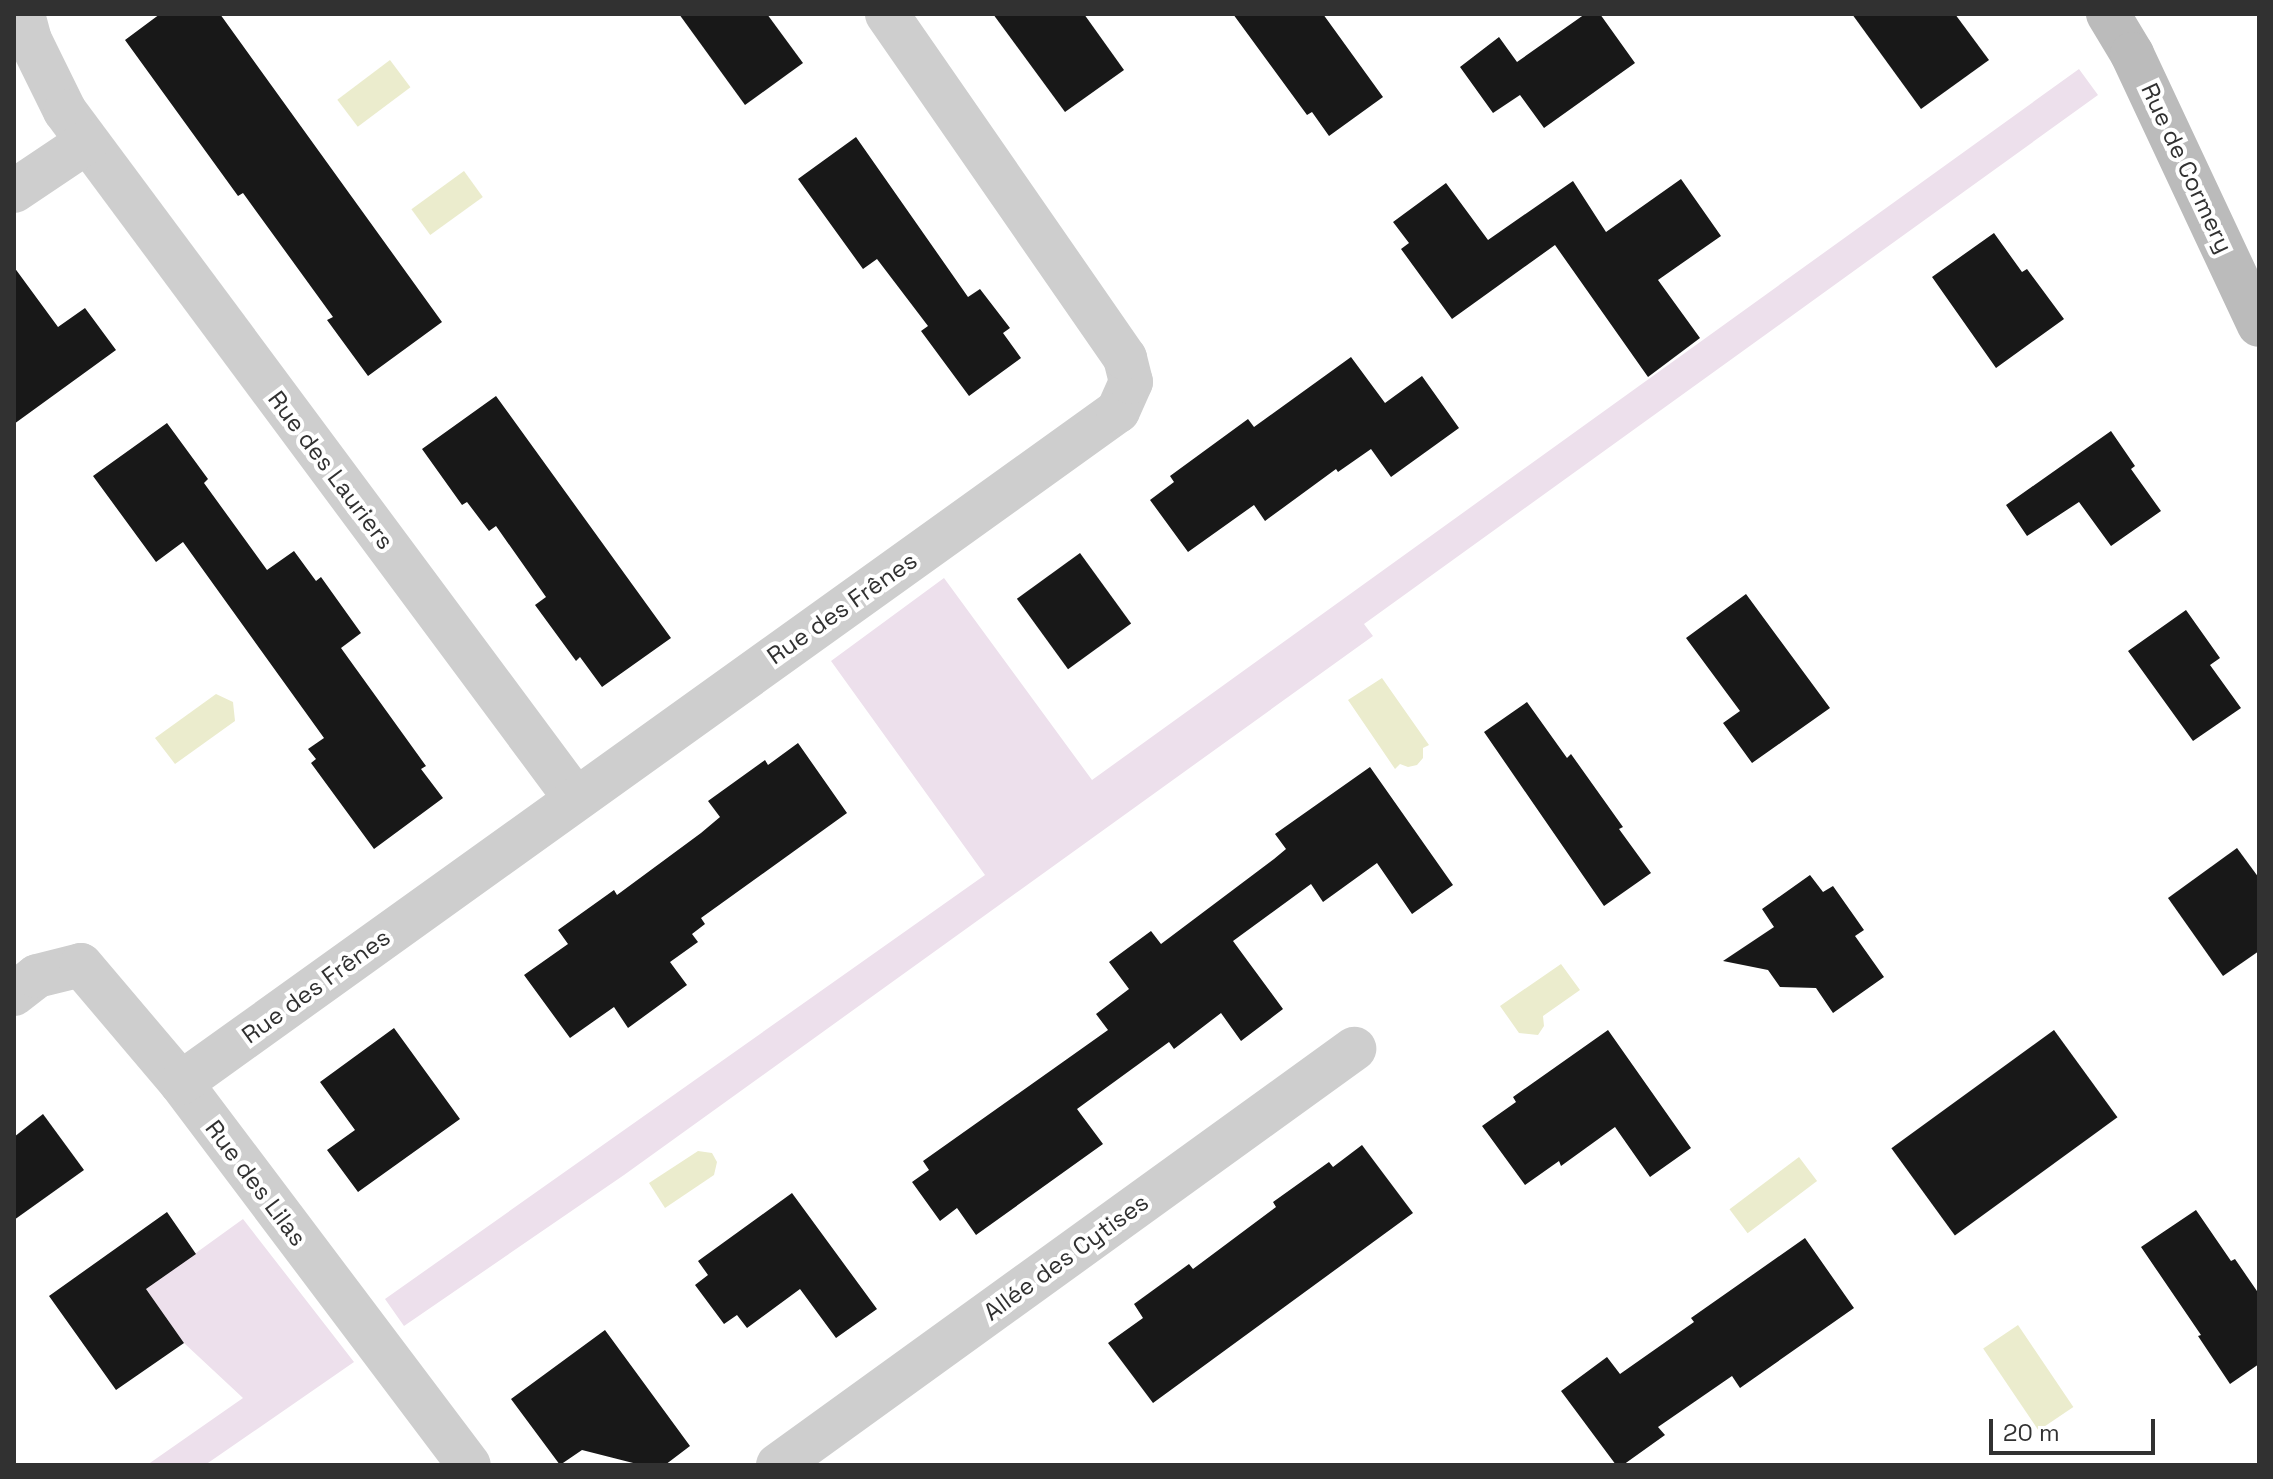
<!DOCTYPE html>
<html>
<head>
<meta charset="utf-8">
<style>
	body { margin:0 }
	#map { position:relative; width:2273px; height:1479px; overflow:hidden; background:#fff; font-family:"Space Grotesk",sans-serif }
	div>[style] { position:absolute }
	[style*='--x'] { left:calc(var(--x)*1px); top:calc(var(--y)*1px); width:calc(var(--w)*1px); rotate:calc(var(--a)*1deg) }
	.green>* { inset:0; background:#ede0ec }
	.water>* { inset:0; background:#ebeccd; transform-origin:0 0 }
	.building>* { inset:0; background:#181818; transform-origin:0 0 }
	.minor>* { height:44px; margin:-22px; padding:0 22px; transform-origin:22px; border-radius:22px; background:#cecece }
	.secondary>* { height:44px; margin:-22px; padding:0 22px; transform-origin:22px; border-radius:22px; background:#bbb }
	span { translate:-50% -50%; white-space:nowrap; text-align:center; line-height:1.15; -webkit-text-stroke:8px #fff; paint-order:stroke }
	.street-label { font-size:24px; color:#313131 }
	.frame { position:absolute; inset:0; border:16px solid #313131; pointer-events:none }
	.scale { position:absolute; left:1989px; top:1419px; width:166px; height:36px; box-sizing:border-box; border:4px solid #313131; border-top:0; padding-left:10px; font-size:24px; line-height:28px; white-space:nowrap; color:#313131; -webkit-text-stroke:6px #fff; paint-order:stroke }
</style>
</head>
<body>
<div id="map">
	<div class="green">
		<i style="clip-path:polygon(2079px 69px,2098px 95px,1364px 624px,1373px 636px,624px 1175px,404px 1326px,385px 1299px,985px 875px,831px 661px,944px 578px,1092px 780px)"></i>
		<i style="clip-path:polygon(243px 1219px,354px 1362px,205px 1465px,147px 1465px,243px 1398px,184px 1343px,146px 1289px)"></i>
	</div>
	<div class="water">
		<i style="left:390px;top:60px;width:34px;height:66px;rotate:53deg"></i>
		<i style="left:464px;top:171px;width:32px;height:65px;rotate:54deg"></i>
		<i style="clip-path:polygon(1382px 678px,1429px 745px,1423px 748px,1423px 758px,1417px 765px,1408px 767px,1400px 764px,1395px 769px,1348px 700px)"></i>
		<i style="clip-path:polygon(216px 694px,233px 702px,235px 721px,175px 764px,155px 738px)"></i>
		<i style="clip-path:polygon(1561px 964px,1580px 990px,1543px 1016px,1544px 1026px,1538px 1035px,1519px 1033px,1500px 1006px)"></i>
		<i style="clip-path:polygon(698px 1151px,712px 1153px,717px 1162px,714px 1175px,665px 1208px,649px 1183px)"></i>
		<i style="left:1799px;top:1157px;width:30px;height:87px;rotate:53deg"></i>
		<i style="left:2018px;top:1325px;width:99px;height:42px;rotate:56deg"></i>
	</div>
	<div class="building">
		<i style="clip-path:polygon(160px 14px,220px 14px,442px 322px,368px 376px,327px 320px,333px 317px,243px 193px,238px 196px,125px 40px)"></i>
		<i style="clip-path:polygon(679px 14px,767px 14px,803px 63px,745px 105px)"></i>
		<i style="clip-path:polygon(993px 14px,1084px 14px,1124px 70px,1065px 112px)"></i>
		<i style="clip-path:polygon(1233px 14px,1323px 14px,1383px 97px,1329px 136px,1312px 112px,1307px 115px)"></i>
		<i style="clip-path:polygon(1585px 14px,1600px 14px,1635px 63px,1544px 128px,1520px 95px,1493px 113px,1460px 67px,1499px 37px,1517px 62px)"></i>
		<i style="clip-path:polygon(1852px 14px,1955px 14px,1989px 60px,1921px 109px)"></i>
		<i style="clip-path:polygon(856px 137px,968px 297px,980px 289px,1010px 328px,1003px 333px,1021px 358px,969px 396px,921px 331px,928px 326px,877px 259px,863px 269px,798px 179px)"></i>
		<i style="clip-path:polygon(1681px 179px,1721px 236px,1658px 280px,1700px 338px,1648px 377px,1555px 245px,1452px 319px,1401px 249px,1409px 243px,1393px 222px,1446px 183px,1488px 240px,1573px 181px,1606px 232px)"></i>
		<i style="clip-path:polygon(1994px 233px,2022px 272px,2027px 269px,2064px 319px,1996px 368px,1932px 277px)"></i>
		<i style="clip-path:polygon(14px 267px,58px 327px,85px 308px,116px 350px,14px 424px)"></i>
		<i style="clip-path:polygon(1351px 357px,1385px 403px,1422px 376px,1459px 428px,1391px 477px,1371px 449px,1338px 472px,1336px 469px,1265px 521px,1254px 505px,1188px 552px,1150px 500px,1174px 482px,1170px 476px,1248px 419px,1254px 427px)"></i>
		<i style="clip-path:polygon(496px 396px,671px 638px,602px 687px,580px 657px,576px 661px,535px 605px,546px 597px,496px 526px,489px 531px,467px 502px,462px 505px,422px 449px)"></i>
		<i style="clip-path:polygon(167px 423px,208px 479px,204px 483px,267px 570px,294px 551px,316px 581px,321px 577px,361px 633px,341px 648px,426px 766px,421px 769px,443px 798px,374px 849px,311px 763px,316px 759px,308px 749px,324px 738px,183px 542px,156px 562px,93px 476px)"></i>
		<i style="clip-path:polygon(2111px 431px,2135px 466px,2131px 469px,2161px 511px,2111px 546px,2079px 502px,2027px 536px,2006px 505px)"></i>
		<i style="left:1080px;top:553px;width:87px;height:78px;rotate:54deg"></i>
		<i style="clip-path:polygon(1746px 594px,1830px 708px,1752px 763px,1723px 723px,1740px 711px,1686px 638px)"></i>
		<i style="clip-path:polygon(2186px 610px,2220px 658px,2210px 665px,2241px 708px,2193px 741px,2128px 651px)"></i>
		<i style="clip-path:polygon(1527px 702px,1567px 758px,1571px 754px,1623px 827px,1619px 829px,1651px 873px,1604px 906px,1484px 732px)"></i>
		<i style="clip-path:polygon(798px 743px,847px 813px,701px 918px,705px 924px,692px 934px,698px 942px,670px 962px,687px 985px,628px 1028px,614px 1007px,570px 1038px,524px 975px,568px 944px,558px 930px,614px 890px,617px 895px,701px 833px,720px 817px,708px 801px,765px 760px,768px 765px)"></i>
		<i style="clip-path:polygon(1370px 767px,1453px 885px,1412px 914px,1377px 863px,1323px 902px,1311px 884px,1233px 941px,1283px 1009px,1241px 1041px,1221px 1013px,1174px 1049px,1169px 1042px,1077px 1109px,1103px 1144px,976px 1235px,957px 1208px,940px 1221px,912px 1182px,929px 1170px,923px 1161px,1108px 1030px,1096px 1014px,1129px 989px,1109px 962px,1151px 931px,1161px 944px,1274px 859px,1286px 849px,1275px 834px)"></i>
		<i style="clip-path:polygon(2237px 848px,2259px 878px,2259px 951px,2223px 976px,2168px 898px)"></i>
		<i style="clip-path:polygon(1810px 875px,1823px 892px,1833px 886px,1864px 930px,1855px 936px,1884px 977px,1833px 1013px,1816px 988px,1780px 987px,1768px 970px,1723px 961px,1774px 927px,1762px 909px)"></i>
		<i style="clip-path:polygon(394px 1028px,460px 1119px,358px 1192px,327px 1150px,355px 1130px,320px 1082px)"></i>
		<i style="clip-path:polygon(1608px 1030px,1691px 1148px,1650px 1177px,1615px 1127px,1561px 1166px,1559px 1161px,1525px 1185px,1482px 1126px,1516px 1102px,1513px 1097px)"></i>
		<i style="left:2054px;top:1030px;width:108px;height:201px;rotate:54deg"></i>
		<i style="clip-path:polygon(43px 1114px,84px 1170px,14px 1220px,14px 1137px)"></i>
		<i style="clip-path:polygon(1362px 1145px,1413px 1213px,1153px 1403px,1108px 1343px,1143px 1318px,1134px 1304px,1189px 1264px,1193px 1269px,1276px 1207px,1273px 1202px,1329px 1162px,1333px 1167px)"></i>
		<i style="clip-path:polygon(792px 1193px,877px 1309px,836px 1338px,800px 1289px,747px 1328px,737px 1315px,724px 1324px,695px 1285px,708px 1275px,698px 1261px)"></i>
		<i style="clip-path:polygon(2196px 1210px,2231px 1261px,2235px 1259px,2259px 1294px,2259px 1364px,2230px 1384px,2198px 1336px,2201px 1335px,2141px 1247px)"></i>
		<i style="clip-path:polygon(167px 1212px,196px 1254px,146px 1289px,184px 1343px,116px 1390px,49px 1296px)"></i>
		<i style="clip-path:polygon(1805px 1238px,1854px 1308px,1740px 1388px,1732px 1376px,1658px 1427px,1665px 1435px,1623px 1465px,1616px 1465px,1561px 1391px,1607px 1357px,1620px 1374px,1694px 1322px,1691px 1318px)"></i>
		<i style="clip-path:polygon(605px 1330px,690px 1446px,665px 1465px,641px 1465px,582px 1450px,560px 1465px,511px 1399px)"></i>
	</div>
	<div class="minor">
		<i style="--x:23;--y:14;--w:27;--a:75"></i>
		<i style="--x:30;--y:40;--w:79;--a:63.8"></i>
		<i style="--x:65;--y:111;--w:856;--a:53.41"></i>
		<i style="--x:14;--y:191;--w:88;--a:-33.9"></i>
		<i style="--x:14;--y:994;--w:29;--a:-38"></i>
		<i style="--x:37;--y:976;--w:45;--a:-14"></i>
		<i style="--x:81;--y:965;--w:155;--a:49.7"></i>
		<i style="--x:181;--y:1083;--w:478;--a:53"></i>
		<i style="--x:181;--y:1083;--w:1153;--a:-35.65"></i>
		<i style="--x:1118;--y:411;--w:32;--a:-66"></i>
		<i style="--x:1131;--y:382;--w:25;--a:-104"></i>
		<i style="--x:1125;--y:358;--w:418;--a:-124.7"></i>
		<i style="--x:778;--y:1465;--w:711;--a:-35.84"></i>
	</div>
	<div class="secondary">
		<i style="--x:2108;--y:14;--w:47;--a:59"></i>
		<i style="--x:2132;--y:54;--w:299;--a:64.9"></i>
	</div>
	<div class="street-label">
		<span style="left:2187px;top:168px;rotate:65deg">Rue de Cormery</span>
		<span style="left:331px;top:470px;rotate:53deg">Rue des Lauriers</span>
		<span style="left:842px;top:608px;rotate:-35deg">Rue des Frênes</span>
		<span style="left:316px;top:986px;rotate:-36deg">Rue des Frênes</span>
		<span style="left:256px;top:1183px;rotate:53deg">Rue des Lilas</span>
		<span style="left:1066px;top:1257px;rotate:-36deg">Allée des Cytises</span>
	</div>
	<div class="frame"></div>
	<div class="scale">20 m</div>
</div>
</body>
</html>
